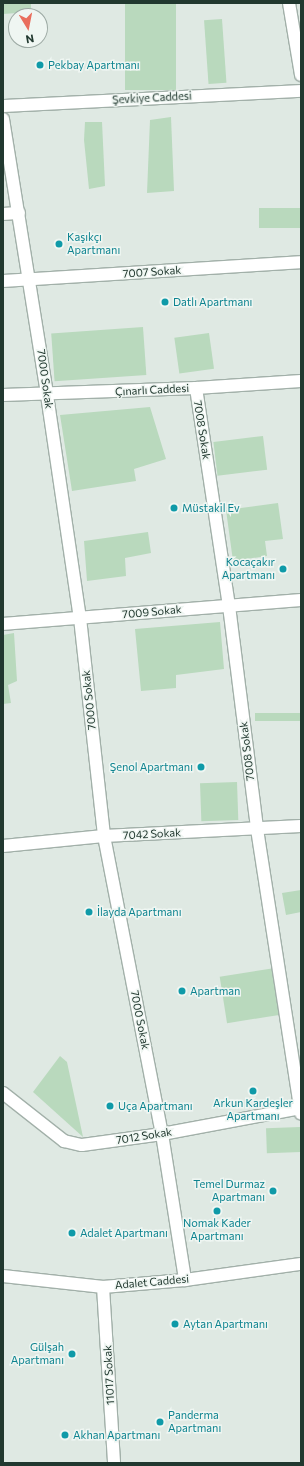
<!DOCTYPE html>
<html>
<head>
<meta charset="utf-8">
<style>
	body { margin:0 }
	#map { position:relative; width:304px; height:1466px; overflow:hidden; background:#dfe9e3; font-family:Commissioner,sans-serif }
	div>[style] { position:absolute }
	[style*='--x'] { left:calc(var(--x)*1px); top:calc(var(--y)*1px); width:calc(var(--w)*1px); rotate:calc(var(--a)*1deg) }
	.green>* { inset:0; background:#b9d9bd; transform-origin:0 0 }
	.roads { filter:drop-shadow(1px 0 #a2b0a9) drop-shadow(-1px 0 #a2b0a9) drop-shadow(0 1px #a2b0a9) drop-shadow(0 -1px #a2b0a9) }
	.lane>* { height:12px; margin:-6px; padding:0 6px; transform-origin:6px; border-radius:6px; background:#fff }
	.street>* { height:12px; margin:-6px; padding:0 6px; transform-origin:6px; border-radius:6px; background:#fff }
	.secondary>* { height:12px; margin:-6px; padding:0 6px; transform-origin:6px; border-radius:6px; background:#fff }
	.dots>* { width:11px; height:11px; translate:-50% -50%; box-sizing:border-box; border:2px solid #eff6f2; border-radius:50% }
	span { translate:-50% -50%; white-space:nowrap; text-align:center; line-height:1.15; -webkit-text-stroke:3px #eff6f2; paint-order:stroke }
	.culture-label { font-size:11px; color:#0d838f }
	.left { translate:0 -50%; text-align:left }
	.right { translate:-100% -50%; text-align:right }
	.street-label { font-size:11px; color:#21382f }
	.frame { position:absolute; inset:0; border:4px solid #21382f; pointer-events:none }
	.north { position:absolute; left:8px; top:8px; width:40px; height:40px; box-sizing:border-box; background:#eff6f2; border:1px solid #9daaa4; border-radius:50%; rotate:170deg; font-size:11px; font-weight:700; line-height:16px; text-align:center; color:#21382f }
	.north::after { content:''; display:block; margin:auto; width:14px; height:18px; background:#e96e5d; clip-path:polygon(50% 0,100% 100%,50% 72%,0 100%) }
</style>
</head>
<body>
<div id="map">
	<div class="green">
		<i style="clip-path:polygon(3px 3px,31px 3px,31px 12px,3px 14px)"></i>
		<i style="left:125px;top:3px;width:51px;height:87px"></i>
		<i style="left:222px;top:19px;width:64px;height:18px;rotate:86deg"></i>
		<i style="clip-path:polygon(171px 117px,174px 191px,147px 193px,150px 120px)"></i>
		<i style="clip-path:polygon(85px 122px,102px 122px,105px 186px,89px 189px,84px 140px)"></i>
		<i style="left:301px;top:208px;width:20px;height:42px;rotate:90deg"></i>
		<i style="left:143px;top:327px;width:48px;height:92px;rotate:86deg"></i>
		<i style="left:209px;top:333px;width:36px;height:35px;rotate:82deg"></i>
		<i style="clip-path:polygon(150px 407px,166px 459px,134px 469px,136px 481px,72px 491px,60px 415px)"></i>
		<i style="left:263px;top:436px;width:34px;height:50px;rotate:83deg"></i>
		<i style="clip-path:polygon(278px 503px,283px 539px,265px 541px,267px 556px,233px 561px,226px 510px)"></i>
		<i style="clip-path:polygon(148px 532px,151px 553px,125px 558px,126px 576px,87px 581px,84px 541px)"></i>
		<i style="clip-path:polygon(220px 622px,224px 669px,176px 675px,176px 688px,141px 691px,135px 629px)"></i>
		<i style="clip-path:polygon(14px 633px,17px 681px,8px 685px,11px 703px,3px 704px,3px 635px)"></i>
		<i style="left:301px;top:713px;width:8px;height:46px;rotate:90deg"></i>
		<i style="left:237px;top:782px;width:38px;height:37px;rotate:88deg"></i>
		<i style="clip-path:polygon(301px 890px,301px 912px,286px 915px,282px 893px)"></i>
		<i style="left:275px;top:968px;width:47px;height:56px;rotate:81deg"></i>
		<i style="clip-path:polygon(60px 1056px,67px 1062px,83px 1137px,33px 1092px)"></i>
		<i style="left:300px;top:1127px;width:25px;height:34px;rotate:88deg"></i>
	</div>
	<div class="roads">
		<div class="lane">
			<i style="--x:289;--y:3;--w:73;--a:80.5"></i>
			<i style="--x:3;--y:214;--w:16;--a:-4"></i>
			<i style="--x:3;--y:281;--w:299;--a:-3.6"></i>
			<i style="--x:196;--y:388;--w:220;--a:81.4"></i>
			<i style="--x:229;--y:606;--w:225;--a:82.8"></i>
			<i style="--x:257;--y:829;--w:288;--a:81.2"></i>
			<i style="--x:47;--y:395;--w:225;--a:81.6"></i>
			<i style="--x:80;--y:618;--w:219;--a:83.7"></i>
			<i style="--x:104;--y:836;--w:304;--a:79"></i>
			<i style="--x:162;--y:1134;--w:148;--a:81"></i>
			<i style="--x:3;--y:624;--w:299;--a:-4.6"></i>
			<i style="--x:3;--y:1093;--w:78;--a:38.2"></i>
			<i style="--x:64;--y:1141;--w:18;--a:13"></i>
			<i style="--x:82;--y:1145;--w:81;--a:-7.8"></i>
			<i style="--x:162;--y:1134;--w:141;--a:-10.6"></i>
			<i style="--x:103;--y:1287;--w:176;--a:86.4"></i>
		</div>
		<div class="street">
			<i style="--x:3;--y:106;--w:298;--a:-2.9"></i>
			<i style="--x:3;--y:119;--w:279;--a:80.9"></i>
			<i style="--x:3;--y:395;--w:193;--a:-2.1"></i>
			<i style="--x:196;--y:388;--w:105;--a:-3.8"></i>
			<i style="--x:3;--y:846;--w:101;--a:-5.7"></i>
			<i style="--x:104;--y:836;--w:197;--a:-2.9"></i>
		</div>
		<div class="secondary">
			<i style="--x:3;--y:1276;--w:101;--a:6.3"></i>
			<i style="--x:103;--y:1287;--w:82;--a:-4.9"></i>
			<i style="--x:185;--y:1280;--w:117;--a:-7.9"></i>
		</div>
	</div>
	<div class="dots">
		<i style="left:40px;top:65px;background:#0f9aa8"></i>
		<i style="left:59px;top:244px;background:#0f9aa8"></i>
		<i style="left:165px;top:302px;background:#0f9aa8"></i>
		<i style="left:174px;top:508px;background:#0f9aa8"></i>
		<i style="left:283px;top:569px;background:#0f9aa8"></i>
		<i style="left:201px;top:767px;background:#0f9aa8"></i>
		<i style="left:89px;top:912px;background:#0f9aa8"></i>
		<i style="left:182px;top:991px;background:#0f9aa8"></i>
		<i style="left:253px;top:1091px;background:#0f9aa8"></i>
		<i style="left:110px;top:1106px;background:#0f9aa8"></i>
		<i style="left:273px;top:1191px;background:#0f9aa8"></i>
		<i style="left:217px;top:1211px;background:#0f9aa8"></i>
		<i style="left:72px;top:1233px;background:#0f9aa8"></i>
		<i style="left:175px;top:1324px;background:#0f9aa8"></i>
		<i style="left:72px;top:1354px;background:#0f9aa8"></i>
		<i style="left:160px;top:1422px;background:#0f9aa8"></i>
		<i style="left:65px;top:1435px;background:#0f9aa8"></i>
	</div>
	<div class="culture-label">
		<span class="left" style="left:48px;top:65px">Pekbay Apartmanı</span>
		<span class="left" style="left:67px;top:244px">Kaşıkçı<br>Apartmanı</span>
		<span class="left" style="left:173px;top:302px">Datlı Apartmanı</span>
		<span class="left" style="left:182px;top:508px">Müstakil Ev</span>
		<span class="right" style="left:275px;top:569px">Kocaçakır<br>Apartmanı</span>
		<span class="right" style="left:193px;top:767px">Şenol Apartmanı</span>
		<span class="left" style="left:97px;top:912px">İlayda Apartmanı</span>
		<span class="left" style="left:190px;top:991px">Apartman</span>
		<span style="left:253px;top:1110px">Arkun Kardeşler<br>Apartmanı</span>
		<span class="left" style="left:118px;top:1106px">Uça Apartmanı</span>
		<span class="right" style="left:265px;top:1191px">Temel Durmaz<br>Apartmanı</span>
		<span style="left:217px;top:1230px">Nomak Kader<br>Apartmanı</span>
		<span class="left" style="left:80px;top:1233px">Adalet Apartmanı</span>
		<span class="left" style="left:183px;top:1324px">Aytan Apartmanı</span>
		<span class="right" style="left:64px;top:1354px">Gülşah<br>Apartmanı</span>
		<span class="left" style="left:168px;top:1422px">Panderma<br>Apartmanı</span>
		<span class="left" style="left:73px;top:1435px">Akhan Apartmanı</span>
	</div>
	<div class="street-label">
		<span style="left:152px;top:98px;rotate:-3deg">Şevkiye Caddesi</span>
		<span style="left:152px;top:272px;rotate:-4deg">7007 Sokak</span>
		<span style="left:45px;top:379px;rotate:82deg">7000 Sokak</span>
		<span style="left:152px;top:390px;rotate:-3deg">Çınarlı Caddesi</span>
		<span style="left:202px;top:430px;rotate:81deg">7008 Sokak</span>
		<span style="left:152px;top:612px;rotate:-5deg">7009 Sokak</span>
		<span style="left:89px;top:700px;rotate:-96deg">7000 Sokak</span>
		<span style="left:247px;top:751px;rotate:-97deg">7008 Sokak</span>
		<span style="left:152px;top:834px;rotate:-3deg">7042 Sokak</span>
		<span style="left:140px;top:1020px;rotate:79deg">7000 Sokak</span>
		<span style="left:144px;top:1136px;rotate:-9deg">7012 Sokak</span>
		<span style="left:152px;top:1282px;rotate:-5deg">Adalet Caddesi</span>
		<span style="left:109px;top:1375px;rotate:-93deg">11017 Sokak</span>
	</div>
	<div class="frame"></div>
	<div class="north">N</div>
</div>
</body>
</html>
